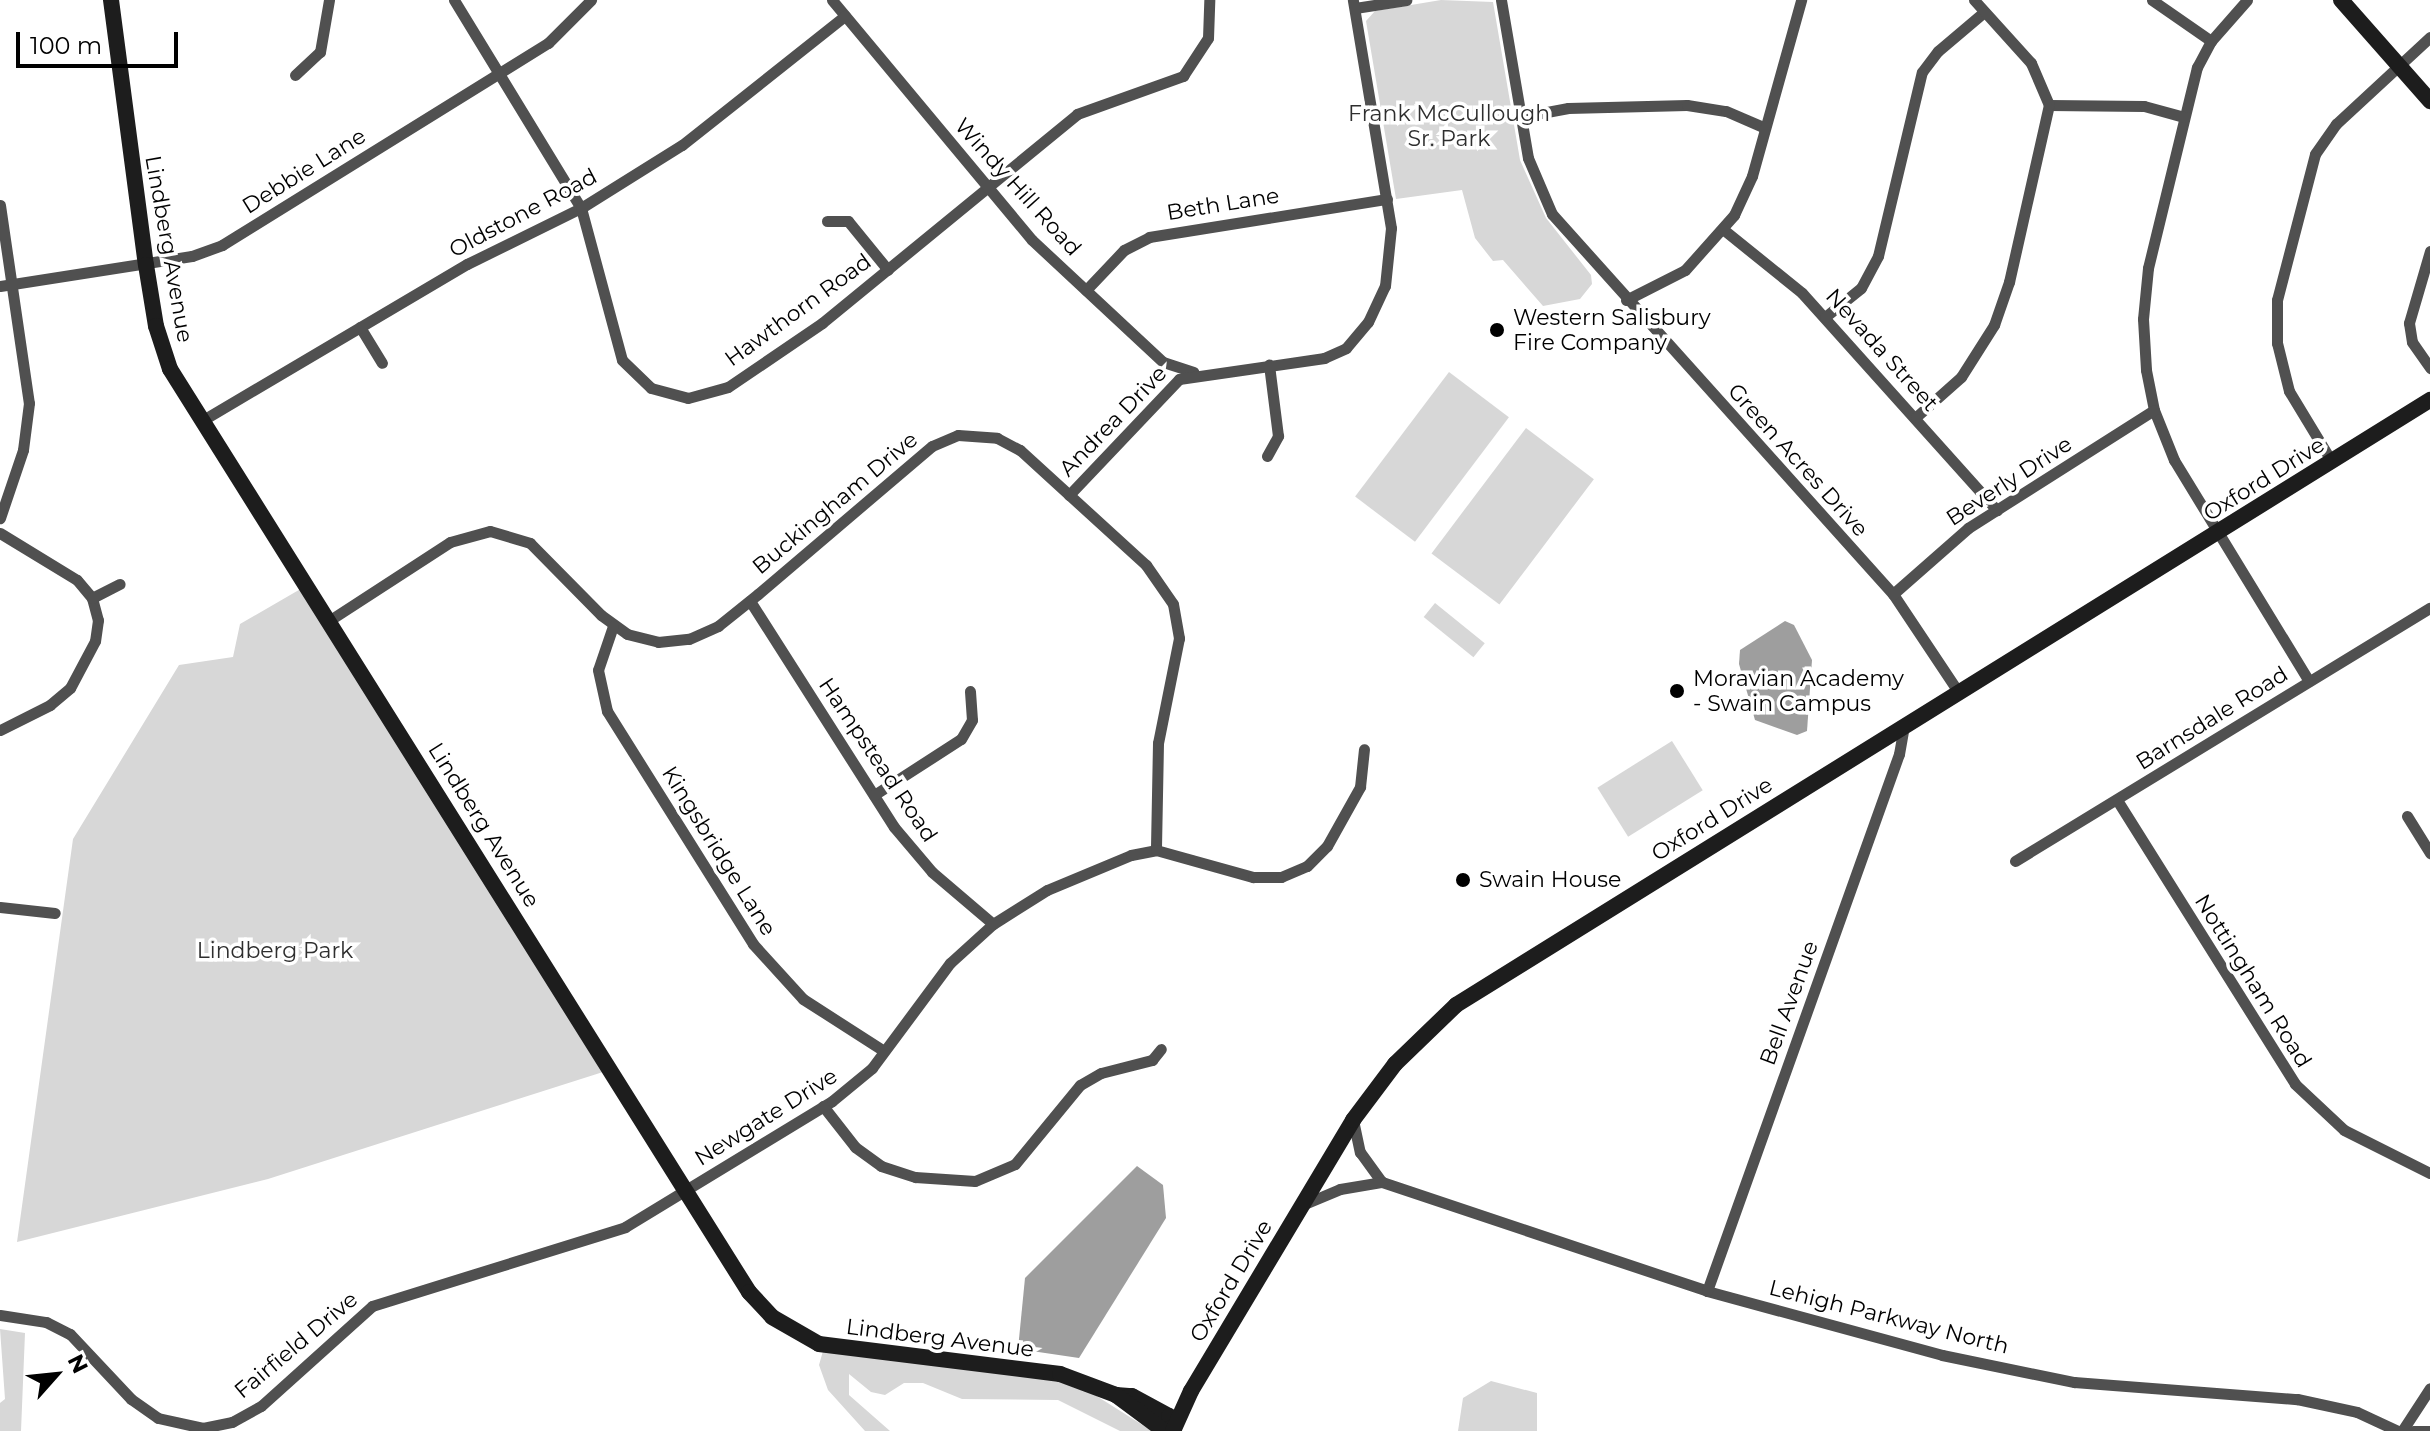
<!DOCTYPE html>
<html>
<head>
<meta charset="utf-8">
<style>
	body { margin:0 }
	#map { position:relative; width:2430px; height:1431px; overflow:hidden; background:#fff; font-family:Montserrat,sans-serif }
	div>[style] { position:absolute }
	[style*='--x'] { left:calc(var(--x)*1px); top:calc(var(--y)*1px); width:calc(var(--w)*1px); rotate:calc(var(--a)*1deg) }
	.green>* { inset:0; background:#d7d7d7; transform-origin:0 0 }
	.water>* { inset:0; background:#9e9e9e }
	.street>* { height:11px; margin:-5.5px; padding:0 5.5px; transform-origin:5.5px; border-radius:5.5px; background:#505050 }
	.secondary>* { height:16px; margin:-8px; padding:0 8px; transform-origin:8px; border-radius:8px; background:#1d1d1d }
	.dots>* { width:22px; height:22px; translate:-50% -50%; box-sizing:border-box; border:4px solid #fff; border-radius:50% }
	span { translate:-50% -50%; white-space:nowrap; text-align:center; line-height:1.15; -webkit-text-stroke:7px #fff; paint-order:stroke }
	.park-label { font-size:22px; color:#2e2e2e }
	.street-label { font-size:22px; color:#000 }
	.poi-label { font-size:22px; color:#000 }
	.left { translate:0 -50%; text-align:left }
	.north { position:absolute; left:16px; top:1335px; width:80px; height:80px; -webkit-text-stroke:6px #fff; paint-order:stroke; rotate:63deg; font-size:22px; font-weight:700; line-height:32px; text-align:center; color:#000 }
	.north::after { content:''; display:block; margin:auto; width:28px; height:36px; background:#000; clip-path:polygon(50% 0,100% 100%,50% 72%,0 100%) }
	.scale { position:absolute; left:16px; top:32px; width:162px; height:36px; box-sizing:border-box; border:4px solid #000; border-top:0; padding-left:10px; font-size:24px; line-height:28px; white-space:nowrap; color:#000; -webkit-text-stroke:6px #fff; paint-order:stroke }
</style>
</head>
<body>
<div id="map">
	<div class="green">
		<i style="clip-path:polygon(1441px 0,1493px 2px,1520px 160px,1546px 218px,1591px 275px,1592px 284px,1580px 299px,1543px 306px,1503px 260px,1493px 261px,1475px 238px,1462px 190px,1396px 199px,1366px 21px,1375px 11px)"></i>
		<i style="left:1449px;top:372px;width:75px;height:156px;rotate:37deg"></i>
		<i style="left:1526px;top:428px;width:85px;height:157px;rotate:37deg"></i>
		<i style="clip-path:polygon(304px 587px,603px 1072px,268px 1179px,17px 1242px,73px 839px,179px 665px,233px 657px,240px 624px)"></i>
		<i style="left:1435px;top:603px;width:64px;height:18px;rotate:39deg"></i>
		<i style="left:1672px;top:741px;width:58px;height:88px;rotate:58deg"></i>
		<i style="clip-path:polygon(0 1329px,25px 1333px,21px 1431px,0 1431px,0 1403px,5px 1399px)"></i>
		<i style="clip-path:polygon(823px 1351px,1076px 1383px,1152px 1431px,1120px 1431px,1058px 1400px,962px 1399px,923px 1383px,904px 1383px,885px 1395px,871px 1392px,849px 1374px,849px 1395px,890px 1431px,865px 1431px,828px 1390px,819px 1365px)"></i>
		<i style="clip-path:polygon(1491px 1381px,1537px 1393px,1537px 1431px,1458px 1431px,1463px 1398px)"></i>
	</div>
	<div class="water">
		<i style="clip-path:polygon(1785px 621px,1794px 625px,1812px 660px,1807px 731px,1797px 735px,1755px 720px,1739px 664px,1740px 650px)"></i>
		<i style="clip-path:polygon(1137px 1166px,1163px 1185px,1166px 1218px,1079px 1358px,1018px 1349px,1025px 1278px)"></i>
	</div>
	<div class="street">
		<i style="--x:454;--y:0;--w:244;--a:58.6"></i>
		<i style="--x:581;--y:208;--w:157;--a:74.9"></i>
		<i style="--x:622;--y:360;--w:40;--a:44"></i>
		<i style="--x:651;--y:388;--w:38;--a:15"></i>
		<i style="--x:688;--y:398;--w:41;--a:-15.4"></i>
		<i style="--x:728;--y:387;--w:114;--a:-34.2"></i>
		<i style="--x:822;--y:323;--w:330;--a:-39.3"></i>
		<i style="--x:1077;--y:114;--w:113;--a:-19.7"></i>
		<i style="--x:1183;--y:76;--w:45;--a:-56.7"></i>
		<i style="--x:1208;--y:38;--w:38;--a:-88"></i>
		<i style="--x:832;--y:0;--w:312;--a:50.2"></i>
		<i style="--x:1032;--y:240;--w:179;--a:43"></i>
		<i style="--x:1163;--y:362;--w:32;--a:18"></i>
		<i style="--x:1501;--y:0;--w:160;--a:80.3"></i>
		<i style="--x:1528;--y:158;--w:61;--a:66.8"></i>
		<i style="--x:1552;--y:214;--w:511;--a:48.1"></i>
		<i style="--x:1893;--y:594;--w:119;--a:56.3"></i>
		<i style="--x:2152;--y:0;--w:72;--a:34.8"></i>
		<i style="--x:2247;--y:0;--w:55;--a:131.3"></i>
		<i style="--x:2211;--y:41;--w:30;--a:118"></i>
		<i style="--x:2197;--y:67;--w:207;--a:103.7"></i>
		<i style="--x:2148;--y:268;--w:51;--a:95.6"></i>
		<i style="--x:2143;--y:319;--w:51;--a:86.6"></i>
		<i style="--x:2146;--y:370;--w:41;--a:78.7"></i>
		<i style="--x:2154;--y:410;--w:54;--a:68.2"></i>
		<i style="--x:2174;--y:460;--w:259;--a:58.6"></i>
		<i style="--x:1355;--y:8;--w:52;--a:-8.9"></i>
		<i style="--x:295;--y:75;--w:34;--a:-43"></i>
		<i style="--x:320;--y:52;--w:53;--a:-80.2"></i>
		<i style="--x:2049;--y:105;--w:95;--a:0.6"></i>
		<i style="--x:2144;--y:106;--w:41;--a:15.4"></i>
		<i style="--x:1520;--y:117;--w:49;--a:-10.6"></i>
		<i style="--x:1568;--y:108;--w:119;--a:-1.4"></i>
		<i style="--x:1687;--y:105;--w:39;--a:9"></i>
		<i style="--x:1726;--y:111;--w:40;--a:23.4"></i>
		<i style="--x:0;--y:205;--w:200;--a:81.7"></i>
		<i style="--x:29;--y:403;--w:47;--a:97.3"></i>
		<i style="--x:23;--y:450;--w:72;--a:108.7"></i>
		<i style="--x:827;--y:221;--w:21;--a:0"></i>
		<i style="--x:848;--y:221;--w:63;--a:50.8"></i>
		<i style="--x:1724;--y:230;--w:100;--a:38.9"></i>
		<i style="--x:1802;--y:293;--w:292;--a:48.1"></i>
		<i style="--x:2430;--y:251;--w:75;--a:106.3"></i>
		<i style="--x:2409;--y:323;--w:19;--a:81"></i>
		<i style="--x:2412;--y:342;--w:32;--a:55"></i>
		<i style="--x:0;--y:286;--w:194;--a:-8.9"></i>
		<i style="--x:192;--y:256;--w:32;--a:-20"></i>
		<i style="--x:222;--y:245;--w:384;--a:-31.8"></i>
		<i style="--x:548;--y:43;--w:61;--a:-45"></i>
		<i style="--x:1086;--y:290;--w:55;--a:-46.5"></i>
		<i style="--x:1124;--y:250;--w:28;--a:-27"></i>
		<i style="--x:1149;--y:237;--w:241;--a:-9.1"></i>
		<i style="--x:1626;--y:300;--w:66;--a:-27"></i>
		<i style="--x:1685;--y:270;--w:74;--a:-48.3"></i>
		<i style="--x:1734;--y:215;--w:43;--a:-65.2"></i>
		<i style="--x:1752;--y:176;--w:183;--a:-74.4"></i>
		<i style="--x:1825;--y:317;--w:46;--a:-38.9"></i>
		<i style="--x:1861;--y:288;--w:36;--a:-62"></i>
		<i style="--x:1878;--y:256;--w:189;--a:-76.6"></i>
		<i style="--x:1922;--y:72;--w:26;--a:-53"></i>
		<i style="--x:1938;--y:51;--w:60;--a:-40.3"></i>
		<i style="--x:360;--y:327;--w:42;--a:58.6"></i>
		<i style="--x:1916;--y:417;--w:60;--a:-41.6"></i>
		<i style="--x:1961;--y:377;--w:62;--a:-57.6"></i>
		<i style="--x:1994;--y:325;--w:46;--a:-70.8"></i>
		<i style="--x:2009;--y:282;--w:181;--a:-77.3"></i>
		<i style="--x:2049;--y:105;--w:46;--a:-113.2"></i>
		<i style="--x:2031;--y:63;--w:85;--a:-132.1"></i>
		<i style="--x:203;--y:420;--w:307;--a:-30.6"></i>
		<i style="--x:467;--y:264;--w:127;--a:-26.2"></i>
		<i style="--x:581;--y:208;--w:119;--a:-32"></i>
		<i style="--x:682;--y:145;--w:208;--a:-38.4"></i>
		<i style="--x:1267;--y:456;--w:23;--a:-61"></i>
		<i style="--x:1278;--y:436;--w:72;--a:-97.2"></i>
		<i style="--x:2332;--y:462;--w:83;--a:-121.2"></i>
		<i style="--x:2289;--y:391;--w:49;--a:-104"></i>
		<i style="--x:2277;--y:343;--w:43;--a:-90"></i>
		<i style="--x:2277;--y:300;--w:151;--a:-75.4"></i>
		<i style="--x:2315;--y:154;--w:37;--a:-55"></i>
		<i style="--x:2336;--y:124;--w:128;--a:-42.8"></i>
		<i style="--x:1069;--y:495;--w:160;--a:-46.5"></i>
		<i style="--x:1179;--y:379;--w:147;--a:-8.2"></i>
		<i style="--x:1324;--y:358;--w:24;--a:-24"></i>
		<i style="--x:1346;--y:348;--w:34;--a:-50"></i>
		<i style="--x:1368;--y:322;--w:40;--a:-65"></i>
		<i style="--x:1385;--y:286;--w:58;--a:-84.1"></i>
		<i style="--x:1391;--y:228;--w:231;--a:-99.5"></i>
		<i style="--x:0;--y:533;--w:90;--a:31.4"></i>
		<i style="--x:77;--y:580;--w:23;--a:50"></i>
		<i style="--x:92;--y:598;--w:23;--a:75"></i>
		<i style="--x:98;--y:620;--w:21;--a:98"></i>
		<i style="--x:95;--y:641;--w:53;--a:118"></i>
		<i style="--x:70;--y:688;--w:26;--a:140"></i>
		<i style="--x:50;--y:705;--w:56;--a:153.4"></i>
		<i style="--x:1893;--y:594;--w:100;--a:-41.3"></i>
		<i style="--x:1968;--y:528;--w:220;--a:-32.4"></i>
		<i style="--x:92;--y:598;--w:31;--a:-27"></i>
		<i style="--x:750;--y:601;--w:268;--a:57.5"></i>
		<i style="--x:894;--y:827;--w:59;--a:49.8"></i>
		<i style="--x:932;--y:872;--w:80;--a:40.4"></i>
		<i style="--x:330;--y:620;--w:143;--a:-33"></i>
		<i style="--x:450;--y:542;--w:41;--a:-15.4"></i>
		<i style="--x:490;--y:531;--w:42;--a:16.7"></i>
		<i style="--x:530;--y:543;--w:101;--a:45.4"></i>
		<i style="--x:601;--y:615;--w:32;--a:36"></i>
		<i style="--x:627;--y:634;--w:32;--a:14"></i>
		<i style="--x:658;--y:642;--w:31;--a:-6"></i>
		<i style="--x:689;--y:639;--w:32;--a:-24"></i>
		<i style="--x:718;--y:626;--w:51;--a:-38.7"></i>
		<i style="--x:758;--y:594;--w:228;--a:-40.4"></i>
		<i style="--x:932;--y:446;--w:28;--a:-23"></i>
		<i style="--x:958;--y:435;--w:39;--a:4"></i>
		<i style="--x:997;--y:438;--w:26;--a:28"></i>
		<i style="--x:1020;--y:450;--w:171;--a:42.4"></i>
		<i style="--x:1146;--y:565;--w:47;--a:55.3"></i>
		<i style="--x:1173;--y:604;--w:35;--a:80"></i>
		<i style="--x:1179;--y:638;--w:107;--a:101.3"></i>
		<i style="--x:1158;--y:743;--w:107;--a:91.1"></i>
		<i style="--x:613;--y:626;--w:46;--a:108.8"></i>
		<i style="--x:598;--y:670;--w:42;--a:77.6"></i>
		<i style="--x:607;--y:711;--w:275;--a:57.9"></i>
		<i style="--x:753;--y:944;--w:74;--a:47.7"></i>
		<i style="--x:803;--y:999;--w:96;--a:32.7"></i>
		<i style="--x:874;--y:795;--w:103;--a:-32.8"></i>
		<i style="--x:961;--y:739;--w:22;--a:-60"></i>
		<i style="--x:972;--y:720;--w:29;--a:-94"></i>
		<i style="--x:2117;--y:800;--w:335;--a:57.9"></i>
		<i style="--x:2295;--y:1084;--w:67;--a:43.2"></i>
		<i style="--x:2344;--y:1130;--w:96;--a:26.6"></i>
		<i style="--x:2407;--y:816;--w:44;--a:58.1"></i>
		<i style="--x:2015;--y:861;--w:486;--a:-31.4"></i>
		<i style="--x:0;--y:907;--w:55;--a:6.2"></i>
		<i style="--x:823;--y:1106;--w:52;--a:52"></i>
		<i style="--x:855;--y:1147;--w:32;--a:36"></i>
		<i style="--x:881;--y:1166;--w:36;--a:18"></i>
		<i style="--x:915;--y:1177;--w:60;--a:3.8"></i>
		<i style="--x:975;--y:1181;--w:43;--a:-23"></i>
		<i style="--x:1015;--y:1164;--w:102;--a:-50.6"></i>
		<i style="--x:1080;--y:1085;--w:24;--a:-30"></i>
		<i style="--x:1101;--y:1073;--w:53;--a:-14.3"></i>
		<i style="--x:1152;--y:1060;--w:14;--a:-51"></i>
		<i style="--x:1353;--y:1120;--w:33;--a:78"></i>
		<i style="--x:1360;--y:1152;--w:37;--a:54"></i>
		<i style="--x:1382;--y:1182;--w:343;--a:18.5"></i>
		<i style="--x:1707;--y:1291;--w:244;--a:15.2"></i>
		<i style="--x:1942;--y:1355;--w:135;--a:11.6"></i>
		<i style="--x:2074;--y:1382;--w:224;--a:4.4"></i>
		<i style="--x:2297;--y:1399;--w:61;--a:12.2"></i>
		<i style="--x:2357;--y:1412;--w:45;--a:24.9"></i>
		<i style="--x:1302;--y:1205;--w:41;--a:-22.8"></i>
		<i style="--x:1340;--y:1189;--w:43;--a:-9.5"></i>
		<i style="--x:1707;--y:1291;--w:570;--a:-70.33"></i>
		<i style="--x:1899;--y:754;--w:27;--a:-80"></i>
		<i style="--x:0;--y:1315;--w:47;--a:8.7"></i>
		<i style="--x:46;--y:1322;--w:27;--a:27"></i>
		<i style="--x:70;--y:1334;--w:89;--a:46.8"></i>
		<i style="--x:131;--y:1399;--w:33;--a:35"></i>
		<i style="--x:158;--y:1418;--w:46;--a:12.5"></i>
		<i style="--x:203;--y:1428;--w:30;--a:-12"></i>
		<i style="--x:232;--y:1422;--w:33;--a:-29"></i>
		<i style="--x:261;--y:1406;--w:149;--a:-42"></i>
		<i style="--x:372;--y:1306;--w:265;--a:-17.3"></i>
		<i style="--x:625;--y:1227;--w:242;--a:-31.3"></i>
		<i style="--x:832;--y:1101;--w:52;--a:-39.5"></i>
		<i style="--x:872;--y:1068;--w:131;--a:-53.4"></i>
		<i style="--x:950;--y:963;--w:58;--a:-42.2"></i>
		<i style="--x:993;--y:924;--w:64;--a:-32.2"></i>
		<i style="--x:1047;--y:890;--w:91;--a:-22.6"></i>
		<i style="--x:1131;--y:855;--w:25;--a:-11"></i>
		<i style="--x:1156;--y:850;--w:101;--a:15.6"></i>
		<i style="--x:1253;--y:877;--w:28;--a:0"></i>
		<i style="--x:1281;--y:877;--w:28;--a:-23"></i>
		<i style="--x:1307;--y:866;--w:28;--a:-45"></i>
		<i style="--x:1327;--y:846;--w:68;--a:-60.8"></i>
		<i style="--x:1360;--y:787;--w:38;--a:-84"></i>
		<i style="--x:2402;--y:1431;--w:51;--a:-56.9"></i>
		<i style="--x:2413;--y:1431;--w:16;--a:0"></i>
	</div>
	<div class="secondary">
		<i style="--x:111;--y:0;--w:267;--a:82.5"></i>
		<i style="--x:146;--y:265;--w:62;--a:80.7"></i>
		<i style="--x:156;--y:326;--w:45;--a:72"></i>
		<i style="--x:170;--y:369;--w:1090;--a:57.9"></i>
		<i style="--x:749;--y:1292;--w:34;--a:47"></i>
		<i style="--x:772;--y:1317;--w:54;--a:29.9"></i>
		<i style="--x:819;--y:1344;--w:243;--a:7.1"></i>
		<i style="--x:1060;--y:1374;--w:60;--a:20.6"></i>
		<i style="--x:2341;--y:0;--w:135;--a:48.6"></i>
		<i style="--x:1116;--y:1395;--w:16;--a:4"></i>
		<i style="--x:1132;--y:1396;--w:42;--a:28.4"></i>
		<i style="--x:1169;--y:1416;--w:13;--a:67"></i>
		<i style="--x:1174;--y:1428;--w:11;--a:170"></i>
		<i style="--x:1163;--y:1430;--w:59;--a:-143.3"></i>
		<i style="--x:1173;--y:1431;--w:44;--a:-65.8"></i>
		<i style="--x:1191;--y:1391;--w:316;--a:-59.1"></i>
		<i style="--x:1353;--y:1120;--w:70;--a:-53.1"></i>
		<i style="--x:1395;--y:1064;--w:85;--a:-44"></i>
		<i style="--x:1456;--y:1005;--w:1147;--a:-31.85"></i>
	</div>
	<div class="dots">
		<i style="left:1497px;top:330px;background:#000"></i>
		<i style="left:1677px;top:691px;background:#000"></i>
		<i style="left:1463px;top:880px;background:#000"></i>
	</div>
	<div class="park-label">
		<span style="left:1449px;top:126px">Frank McCullough<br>Sr. Park</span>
		<span style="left:275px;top:951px">Lindberg Park</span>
	</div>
	<div class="street-label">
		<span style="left:304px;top:171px;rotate:-32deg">Debbie Lane</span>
		<span style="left:1018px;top:187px;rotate:48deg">Windy Hill Road</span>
		<span style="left:1223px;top:204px;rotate:-9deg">Beth Lane</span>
		<span style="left:523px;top:213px;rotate:-28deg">Oldstone Road</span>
		<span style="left:169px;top:249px;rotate:80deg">Lindberg Avenue</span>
		<span style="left:798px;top:310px;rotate:-36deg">Hawthorn Road</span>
		<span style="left:1882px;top:350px;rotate:48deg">Nevada Street</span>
		<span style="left:1113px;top:421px;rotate:-46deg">Andrea Drive</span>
		<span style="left:1798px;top:460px;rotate:48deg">Green Acres Drive</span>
		<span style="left:2264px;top:479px;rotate:-32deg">Oxford Drive</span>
		<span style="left:2009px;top:481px;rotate:-33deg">Beverly Drive</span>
		<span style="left:835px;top:503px;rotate:-40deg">Buckingham Drive</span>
		<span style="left:2212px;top:718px;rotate:-32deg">Barnsdale Road</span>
		<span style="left:878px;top:760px;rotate:56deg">Hampstead Road</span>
		<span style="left:1712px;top:819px;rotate:-32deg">Oxford Drive</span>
		<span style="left:484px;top:825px;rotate:58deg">Lindberg Avenue</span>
		<span style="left:719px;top:851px;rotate:58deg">Kingsbridge Lane</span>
		<span style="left:2253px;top:981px;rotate:58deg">Nottingham Road</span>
		<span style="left:1789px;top:1003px;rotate:-70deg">Bell Avenue</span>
		<span style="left:766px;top:1117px;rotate:-32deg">Newgate Drive</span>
		<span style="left:1231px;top:1281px;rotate:-59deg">Oxford Drive</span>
		<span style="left:1889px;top:1317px;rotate:14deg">Lehigh Parkway North</span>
		<span style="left:940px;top:1338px;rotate:7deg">Lindberg Avenue</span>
		<span style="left:296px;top:1345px;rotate:-40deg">Fairfield Drive</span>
	</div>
	<div class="poi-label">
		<span class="left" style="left:1513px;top:330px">Western Salisbury<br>Fire Company</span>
		<span class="left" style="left:1693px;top:691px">Moravian Academy<br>- Swain Campus</span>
		<span class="left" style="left:1479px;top:880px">Swain House</span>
	</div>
	<div class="north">N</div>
	<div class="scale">100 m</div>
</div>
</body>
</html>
